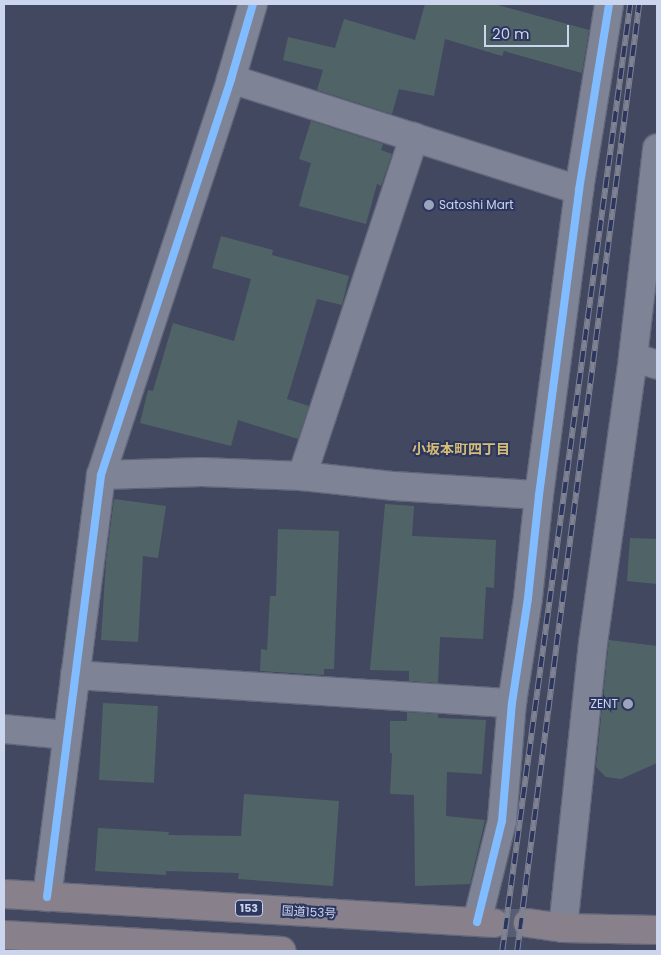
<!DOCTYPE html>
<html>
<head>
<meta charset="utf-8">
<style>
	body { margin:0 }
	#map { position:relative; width:661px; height:955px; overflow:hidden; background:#42485f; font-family:Poppins,"Noto Sans JP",sans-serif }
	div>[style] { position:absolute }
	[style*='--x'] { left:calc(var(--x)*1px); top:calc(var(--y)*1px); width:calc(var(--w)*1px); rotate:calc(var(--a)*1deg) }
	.building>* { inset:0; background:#506468; transform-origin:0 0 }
	.trunk-tunnel>* { height:28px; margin-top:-14px; transform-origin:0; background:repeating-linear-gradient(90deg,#575d74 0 28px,transparent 0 42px) }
	.roads { filter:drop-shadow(1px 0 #61667a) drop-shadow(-1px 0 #61667a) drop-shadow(0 1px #61667a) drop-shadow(0 -1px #61667a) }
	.minor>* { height:28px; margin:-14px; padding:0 14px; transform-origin:14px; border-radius:14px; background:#7e8395 }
	.trunk>* { height:28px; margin:-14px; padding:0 14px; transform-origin:14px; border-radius:14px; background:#88808a }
	.rail>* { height:5.5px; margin-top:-2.75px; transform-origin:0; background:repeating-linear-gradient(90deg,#2c365f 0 11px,#7e8292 0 22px); box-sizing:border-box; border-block:1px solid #7e8292 }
	.cycleway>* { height:8px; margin:-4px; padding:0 4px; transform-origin:4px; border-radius:4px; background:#80bcff }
	.dots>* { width:14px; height:14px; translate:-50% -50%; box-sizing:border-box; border:2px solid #2c365f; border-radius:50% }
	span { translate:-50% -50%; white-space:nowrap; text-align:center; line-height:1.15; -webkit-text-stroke:4px #2c365f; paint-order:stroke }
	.shield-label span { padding:1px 4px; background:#2c365f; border:1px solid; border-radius:4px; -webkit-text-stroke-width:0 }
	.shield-label { font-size:11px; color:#ccd5ee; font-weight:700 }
	.poi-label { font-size:12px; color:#ccd5ee }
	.left { translate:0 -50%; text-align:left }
	.right { translate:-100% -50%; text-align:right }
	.street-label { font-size:12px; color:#ccd5ee }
	.neighbourhood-label { font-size:14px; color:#d7bd72; font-weight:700 }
	.frame { position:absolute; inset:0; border:5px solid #ccd5ee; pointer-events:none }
	.scale { position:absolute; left:484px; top:25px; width:85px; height:22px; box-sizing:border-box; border:2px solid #ccd5ee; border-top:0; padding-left:6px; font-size:15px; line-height:18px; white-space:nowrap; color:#ccd5ee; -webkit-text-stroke:4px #2c365f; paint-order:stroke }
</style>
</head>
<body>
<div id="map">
	<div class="building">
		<i style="clip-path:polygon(425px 4px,494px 4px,589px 30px,582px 73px,504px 51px,502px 56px,445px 39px,434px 96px,399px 89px,392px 114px,317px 90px,323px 70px,283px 60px,288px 37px,335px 48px,344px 19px,415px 40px)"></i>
		<i style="clip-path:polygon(311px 121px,383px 144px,381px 150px,392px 154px,381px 186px,377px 184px,366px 224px,299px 206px,311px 163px,299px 159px)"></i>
		<i style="clip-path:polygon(221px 236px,273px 250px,272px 255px,349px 276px,342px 305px,317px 299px,287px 399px,309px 406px,298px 439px,238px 420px,231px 446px,140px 423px,148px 390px,153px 391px,173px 323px,234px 341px,251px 279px,212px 268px)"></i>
		<i style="clip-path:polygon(114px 499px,166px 506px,158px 558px,143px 556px,138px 642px,101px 640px,106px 561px)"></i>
		<i style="clip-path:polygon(385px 504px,414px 506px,412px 536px,496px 540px,494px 588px,486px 587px,483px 639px,440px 637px,438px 683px,409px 681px,409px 671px,370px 670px)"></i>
		<i style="clip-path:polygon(278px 529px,339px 531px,334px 669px,324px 669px,324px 675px,260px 671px,261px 649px,267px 650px,270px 596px,276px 596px)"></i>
		<i style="clip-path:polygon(630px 538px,657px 539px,657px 584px,627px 581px)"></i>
		<i style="clip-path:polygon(609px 640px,657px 646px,657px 763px,621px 779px,606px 777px,596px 767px)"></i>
		<i style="left:103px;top:703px;width:55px;height:77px;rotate:3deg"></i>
		<i style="clip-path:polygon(407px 712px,438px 714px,438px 718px,486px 720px,482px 774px,447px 772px,446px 816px,485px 820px,470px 884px,415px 886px,414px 795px,390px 794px,392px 753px,390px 753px,390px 721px,407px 721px)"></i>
		<i style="clip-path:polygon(244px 794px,339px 801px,333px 886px,238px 879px,239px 873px,166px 871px,166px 875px,95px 871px,98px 828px,169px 832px,168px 835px,241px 836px)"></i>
	</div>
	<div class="trunk-tunnel">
		<i style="--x:494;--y:923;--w:34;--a:0"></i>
	</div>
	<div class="roads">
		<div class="minor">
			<i style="--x:231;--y:79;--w:365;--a:17.7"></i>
			<i style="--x:633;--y:357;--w:210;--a:-83.4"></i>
			<i style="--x:101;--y:475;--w:101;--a:-1.7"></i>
			<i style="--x:202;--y:472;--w:100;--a:2.3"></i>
			<i style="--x:302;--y:476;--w:93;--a:6.2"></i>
			<i style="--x:394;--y:486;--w:145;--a:3.6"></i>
			<i style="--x:302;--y:476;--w:357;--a:-71.7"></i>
			<i style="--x:75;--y:675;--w:438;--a:3.7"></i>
			<i style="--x:4;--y:729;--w:62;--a:5.5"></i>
			<i style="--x:47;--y:897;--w:425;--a:-82.7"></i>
			<i style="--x:101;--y:475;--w:417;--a:-71.8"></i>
			<i style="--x:231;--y:79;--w:78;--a:-73.7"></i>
			<i style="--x:477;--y:922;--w:104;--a:-76.1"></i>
			<i style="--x:502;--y:821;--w:118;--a:-85.2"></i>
			<i style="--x:512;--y:703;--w:106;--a:-81.3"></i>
			<i style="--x:528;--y:598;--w:104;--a:-83.9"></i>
			<i style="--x:539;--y:495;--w:308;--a:-82.5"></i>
			<i style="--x:579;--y:190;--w:188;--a:-80.8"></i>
			<i style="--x:563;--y:928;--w:287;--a:-84"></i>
			<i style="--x:593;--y:643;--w:289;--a:-82"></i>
			<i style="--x:633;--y:357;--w:25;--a:18"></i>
		</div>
		<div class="trunk">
			<i style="--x:4;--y:894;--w:491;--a:3.4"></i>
			<i style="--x:528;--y:923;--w:35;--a:8"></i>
			<i style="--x:563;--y:928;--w:94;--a:1.2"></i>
			<i style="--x:4;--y:935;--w:278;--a:3.3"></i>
		</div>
	</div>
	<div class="rail">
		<i style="--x:502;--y:951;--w:956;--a:-82.3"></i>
		<i style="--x:517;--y:951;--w:955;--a:-82.66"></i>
	</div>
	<div class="cycleway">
		<i style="--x:47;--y:897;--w:425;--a:-82.7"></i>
		<i style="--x:101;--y:475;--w:417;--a:-71.8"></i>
		<i style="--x:231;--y:79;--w:78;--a:-73.7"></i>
		<i style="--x:477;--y:922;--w:104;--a:-76.1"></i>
		<i style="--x:502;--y:821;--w:118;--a:-85.2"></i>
		<i style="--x:512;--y:703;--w:106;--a:-81.3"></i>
		<i style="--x:528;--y:598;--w:104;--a:-83.9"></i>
		<i style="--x:539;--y:495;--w:308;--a:-82.5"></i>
		<i style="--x:579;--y:190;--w:188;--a:-80.8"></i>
	</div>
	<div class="dots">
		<i style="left:429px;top:205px;background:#9ca4bc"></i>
		<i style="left:628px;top:704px;background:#9ca4bc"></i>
	</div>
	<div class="shield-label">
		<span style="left:249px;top:908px">153</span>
	</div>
	<div class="poi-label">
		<span class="left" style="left:439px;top:205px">Satoshi Mart</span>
		<span class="right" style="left:618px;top:704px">ZENT</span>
	</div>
	<div class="street-label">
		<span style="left:309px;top:912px;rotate:3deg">国道153号</span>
	</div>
	<div class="neighbourhood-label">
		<span style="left:461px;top:449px">小坂本町四丁目</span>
	</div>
	<div class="frame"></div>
	<div class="scale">20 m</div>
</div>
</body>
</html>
